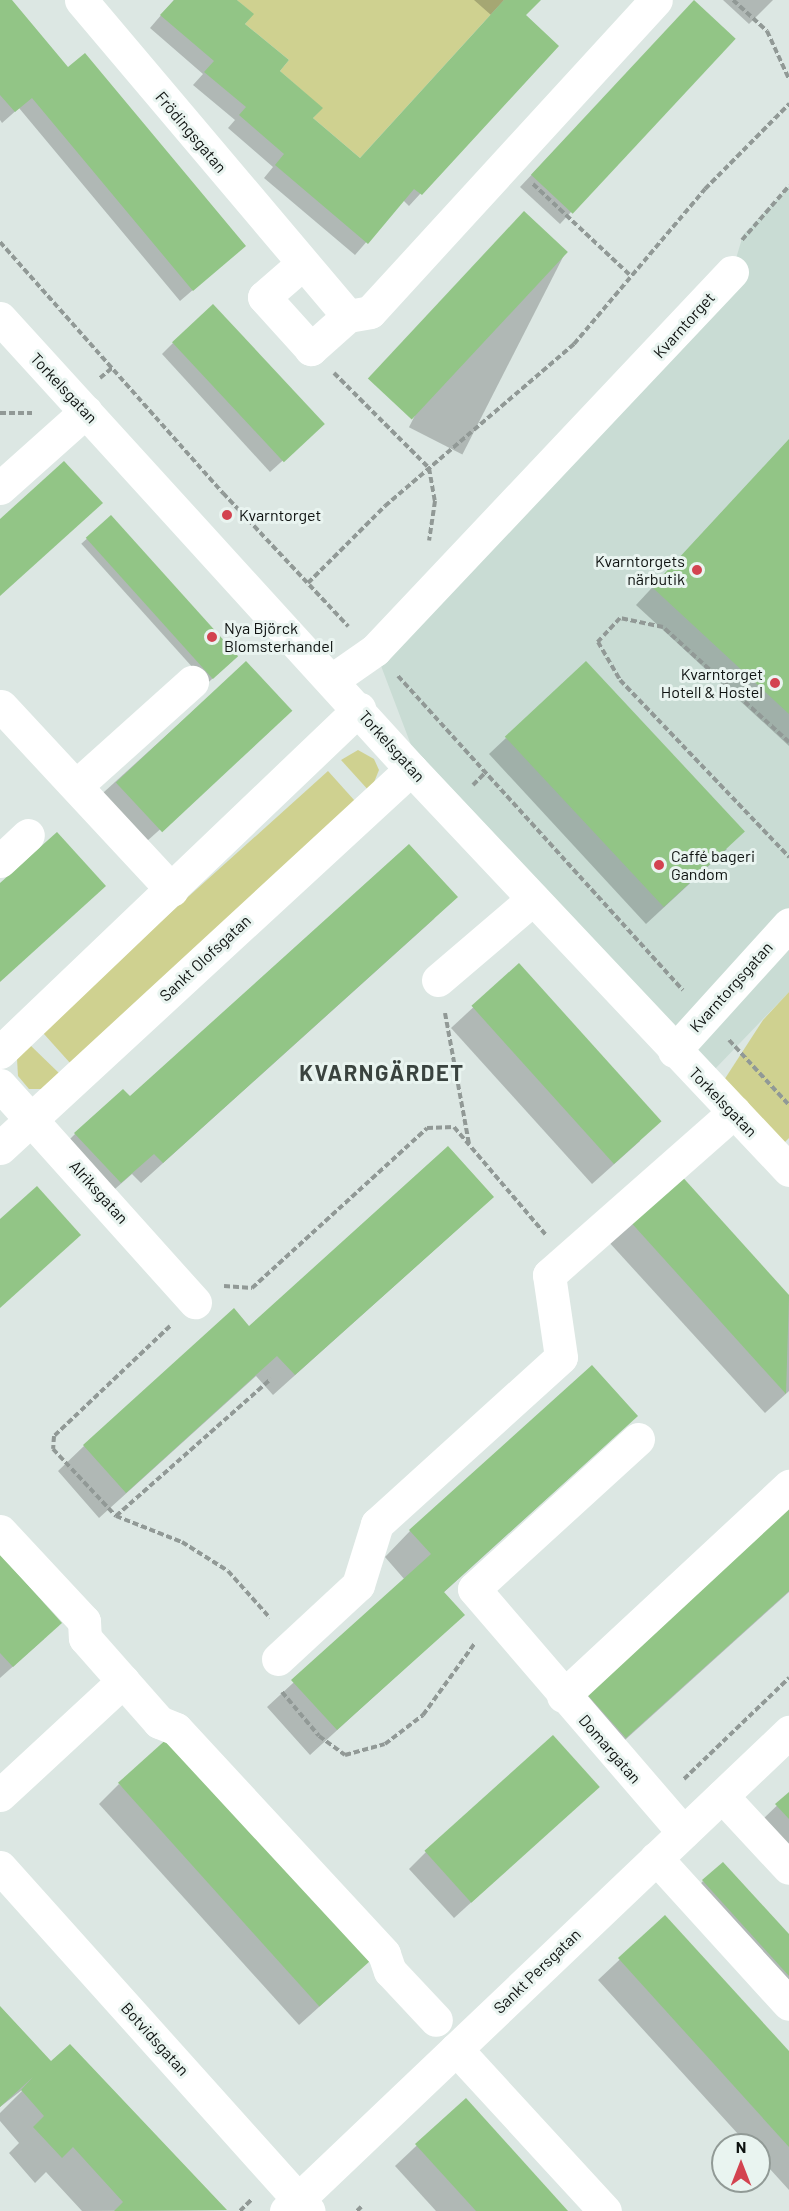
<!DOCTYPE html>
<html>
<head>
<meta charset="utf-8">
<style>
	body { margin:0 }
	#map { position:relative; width:789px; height:2211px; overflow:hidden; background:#dce7e3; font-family:Barlow,sans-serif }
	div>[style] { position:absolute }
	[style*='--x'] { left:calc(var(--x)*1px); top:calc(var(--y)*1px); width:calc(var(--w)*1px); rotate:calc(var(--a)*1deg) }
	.built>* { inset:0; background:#c9dcd4 }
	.green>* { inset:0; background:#cfd190; transform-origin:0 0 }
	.shadow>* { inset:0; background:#0003; transform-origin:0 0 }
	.building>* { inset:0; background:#92c586; transform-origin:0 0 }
	.path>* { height:4px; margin-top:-2px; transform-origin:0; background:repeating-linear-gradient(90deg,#919996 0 6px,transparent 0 9px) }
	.minor>* { height:33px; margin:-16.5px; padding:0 16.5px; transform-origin:16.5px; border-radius:16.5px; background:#fff }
	.dots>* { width:16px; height:16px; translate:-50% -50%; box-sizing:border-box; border:3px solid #e9f4f0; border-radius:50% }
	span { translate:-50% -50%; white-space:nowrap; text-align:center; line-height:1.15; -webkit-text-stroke:6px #e9f4f0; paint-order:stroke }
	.street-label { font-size:16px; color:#0e1210 }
	.poi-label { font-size:16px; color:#0e1210 }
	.left { translate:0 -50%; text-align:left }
	.right { translate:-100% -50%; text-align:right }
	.district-label { font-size:22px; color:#3a433f; font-weight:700; letter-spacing:1.5px }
	.north { position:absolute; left:711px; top:2133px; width:60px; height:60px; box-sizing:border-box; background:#e9f4f0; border:2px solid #919a96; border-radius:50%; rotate:0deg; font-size:16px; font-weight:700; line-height:24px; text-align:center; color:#0e1210 }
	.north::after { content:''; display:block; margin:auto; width:21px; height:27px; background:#d34350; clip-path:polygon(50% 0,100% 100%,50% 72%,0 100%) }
</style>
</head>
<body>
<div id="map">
	<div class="built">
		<i style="clip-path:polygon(789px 186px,789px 992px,715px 1069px,411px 745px,375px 650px,732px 272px,743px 235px)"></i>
	</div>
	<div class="green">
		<i style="clip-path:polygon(237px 0,504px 0,360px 158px,313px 118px,322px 108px,280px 71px,289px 60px,245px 24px,253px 14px)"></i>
		<i style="clip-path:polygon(358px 750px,374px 759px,379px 770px,370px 792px,341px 760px)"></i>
		<i style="left:328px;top:771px;width:46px;height:387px;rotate:48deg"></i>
		<i style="clip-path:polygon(789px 992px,789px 1138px,774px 1153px,715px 1094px,763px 1020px)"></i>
		<i style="clip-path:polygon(30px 1045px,61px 1075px,46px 1089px,29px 1089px,18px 1076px,17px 1059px)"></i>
	</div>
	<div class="shadow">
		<i style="clip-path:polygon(0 0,11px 0,68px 69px,244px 246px,180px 301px,19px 108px,2px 123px,0 120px)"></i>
		<i style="clip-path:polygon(174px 0,234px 0,243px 24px,311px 119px,360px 160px,491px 15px,474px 0,539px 0,524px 16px,557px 46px,420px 194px,409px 206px,403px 200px,355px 255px,264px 178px,273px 167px,228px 128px,235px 120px,193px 85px,203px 74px,150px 28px)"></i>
		<i style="clip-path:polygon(723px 0,773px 0,749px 24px)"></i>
		<i style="clip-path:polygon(683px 14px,571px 212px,560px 224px,520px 187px)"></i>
		<i style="left:512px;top:225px;width:60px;height:227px;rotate:27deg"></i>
		<i style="clip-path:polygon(173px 343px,310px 436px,270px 472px,162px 354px)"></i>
		<i style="clip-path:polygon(789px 440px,789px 746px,636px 605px)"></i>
		<i style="left:111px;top:517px;width:188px;height:40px;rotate:48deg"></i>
		<i style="clip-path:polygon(246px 663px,269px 732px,137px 850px,93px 802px)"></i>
		<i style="clip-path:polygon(506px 738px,727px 849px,646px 924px,489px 754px)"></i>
		<i style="clip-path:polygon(435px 918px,141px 1183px,132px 1174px,99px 1203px,55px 1154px,75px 1134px,130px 1099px)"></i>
		<i style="clip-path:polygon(519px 965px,640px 1141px,592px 1184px,451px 1028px)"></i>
		<i style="clip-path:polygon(677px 1174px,789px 1297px,789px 1391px,765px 1413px,607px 1240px)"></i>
		<i style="clip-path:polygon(471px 1217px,273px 1395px,256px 1376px,99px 1518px,58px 1471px,84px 1446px,250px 1328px)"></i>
		<i style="clip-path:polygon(610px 1441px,443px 1593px,463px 1615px,310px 1755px,267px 1707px,405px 1580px,385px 1557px,410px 1531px)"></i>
		<i style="clip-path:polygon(789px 1510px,789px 1592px,605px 1758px,565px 1714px)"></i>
		<i style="clip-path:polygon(0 1556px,44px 1639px,0 1678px)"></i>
		<i style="clip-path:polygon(119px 1784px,349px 1980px,299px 2025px,99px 1804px)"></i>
		<i style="clip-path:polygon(598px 1787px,454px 1918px,409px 1869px,426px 1852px)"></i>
		<i style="clip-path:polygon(789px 1794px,789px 1854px,760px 1822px)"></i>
		<i style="clip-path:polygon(703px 1881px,789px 1937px,789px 1988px,698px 1887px)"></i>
		<i style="clip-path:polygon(665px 1917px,789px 2053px,789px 2190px,759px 2157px,759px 2145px,748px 2145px,598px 1980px)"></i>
		<i style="clip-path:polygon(0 2008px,48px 2061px,225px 2210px,82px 2211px,46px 2172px,35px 2183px,9px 2153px,19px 2143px,0 2121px,0 2113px,27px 2086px,0 2107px)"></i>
		<i style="clip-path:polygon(465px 2100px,566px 2211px,436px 2211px,395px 2166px)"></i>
	</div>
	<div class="building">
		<i style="clip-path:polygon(0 0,12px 0,68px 67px,85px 53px,246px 246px,193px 291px,32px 98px,15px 112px,0 95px)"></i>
		<i style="clip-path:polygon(174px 0,237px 0,254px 14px,245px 24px,289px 60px,280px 71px,323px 108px,313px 118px,360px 158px,504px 0,541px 0,526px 15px,559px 46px,422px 195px,414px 189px,368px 244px,275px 165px,284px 154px,239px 115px,246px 107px,204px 72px,214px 61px,160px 15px)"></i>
		<i style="left:694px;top:0;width:57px;height:239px;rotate:43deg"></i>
		<i style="left:524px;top:211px;width:60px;height:229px;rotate:43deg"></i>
		<i style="left:213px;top:304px;width:164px;height:56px;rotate:47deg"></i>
		<i style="clip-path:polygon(789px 439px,789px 714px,652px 587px)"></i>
		<i style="clip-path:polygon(64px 461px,103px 503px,0 596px,0 519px)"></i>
		<i style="left:111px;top:515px;width:190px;height:34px;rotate:48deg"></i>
		<i style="left:246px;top:661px;width:68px;height:178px;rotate:47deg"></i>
		<i style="left:586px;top:661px;width:233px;height:111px;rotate:47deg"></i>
		<i style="clip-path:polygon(57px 832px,106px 886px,0 982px,0 883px)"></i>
		<i style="clip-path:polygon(409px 844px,458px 897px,163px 1163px,154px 1154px,121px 1183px,74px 1133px,123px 1089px,130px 1096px)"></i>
		<i style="left:519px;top:963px;width:213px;height:64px;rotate:48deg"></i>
		<i style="clip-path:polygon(448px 1146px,494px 1197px,295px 1375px,277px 1356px,126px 1493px,83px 1445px,234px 1308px,249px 1326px)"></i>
		<i style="clip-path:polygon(678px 1172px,789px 1295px,786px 1394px,627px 1218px)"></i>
		<i style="clip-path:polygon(37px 1186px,81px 1235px,0 1308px,0 1219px)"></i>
		<i style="clip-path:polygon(592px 1365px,638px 1416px,444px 1592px,465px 1615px,337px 1730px,291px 1680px,431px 1554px,409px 1530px)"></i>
		<i style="clip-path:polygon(789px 1508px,789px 1591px,626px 1738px,585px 1692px)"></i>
		<i style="clip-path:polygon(0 1554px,62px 1623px,13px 1667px,0 1653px)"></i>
		<i style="left:553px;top:1735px;width:70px;height:173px;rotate:48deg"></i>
		<i style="left:170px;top:1736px;width:301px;height:70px;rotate:48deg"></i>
		<i style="clip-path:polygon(789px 1792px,789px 1819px,775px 1804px)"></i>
		<i style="clip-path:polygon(723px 1862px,789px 1934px,789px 1976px,702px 1880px)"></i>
		<i style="clip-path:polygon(665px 1915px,789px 2051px,789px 2147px,618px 1958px)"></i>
		<i style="clip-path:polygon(0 2006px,51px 2061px,70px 2044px,227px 2210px,114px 2211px,123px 2202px,73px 2147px,62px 2158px,33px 2127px,44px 2116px,21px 2090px,33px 2077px,0 2107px)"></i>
		<i style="clip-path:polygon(466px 2098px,522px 2160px,568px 2211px,476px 2211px,415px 2144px)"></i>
	</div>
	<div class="path">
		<i style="--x:733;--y:0;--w:46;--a:42.4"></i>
		<i style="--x:767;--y:31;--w:53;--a:65.4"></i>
		<i style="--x:533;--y:184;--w:134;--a:43.2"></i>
		<i style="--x:742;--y:240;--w:72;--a:-49"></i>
		<i style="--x:0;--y:242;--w:336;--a:48.4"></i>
		<i style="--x:223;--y:493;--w:183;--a:46.8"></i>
		<i style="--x:334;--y:373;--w:134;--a:45"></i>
		<i style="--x:429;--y:468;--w:34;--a:80"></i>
		<i style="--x:435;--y:501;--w:40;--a:98.5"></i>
		<i style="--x:100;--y:378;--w:16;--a:-40"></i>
		<i style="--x:0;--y:413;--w:32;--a:0"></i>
		<i style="--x:308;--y:583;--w:109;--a:-45"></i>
		<i style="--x:385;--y:506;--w:249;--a:-40.6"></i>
		<i style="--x:574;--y:344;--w:203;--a:-49.8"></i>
		<i style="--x:705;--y:189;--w:120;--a:-45.3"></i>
		<i style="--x:398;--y:676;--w:424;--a:47.8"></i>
		<i style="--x:789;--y:742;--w:171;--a:-137.6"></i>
		<i style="--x:663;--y:627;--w:44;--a:-168.2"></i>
		<i style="--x:620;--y:618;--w:33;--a:133"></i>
		<i style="--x:598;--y:642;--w:44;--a:59.9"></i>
		<i style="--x:620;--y:680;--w:245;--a:46.3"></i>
		<i style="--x:473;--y:785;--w:16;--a:-45"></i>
		<i style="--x:445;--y:1013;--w:133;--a:79.6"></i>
		<i style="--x:729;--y:1040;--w:88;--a:47.3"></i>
		<i style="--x:224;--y:1286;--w:28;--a:4"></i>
		<i style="--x:252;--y:1288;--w:237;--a:-42.4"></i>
		<i style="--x:427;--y:1128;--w:27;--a:-2"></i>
		<i style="--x:454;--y:1127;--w:142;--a:49.6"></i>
		<i style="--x:170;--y:1326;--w:160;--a:136.5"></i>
		<i style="--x:54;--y:1436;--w:13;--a:94"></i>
		<i style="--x:53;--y:1449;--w:92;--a:46.8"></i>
		<i style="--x:116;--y:1516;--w:207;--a:-41.5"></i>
		<i style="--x:116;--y:1516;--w:71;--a:21.5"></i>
		<i style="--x:182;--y:1542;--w:54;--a:32.2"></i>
		<i style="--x:228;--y:1571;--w:63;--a:48.2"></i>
		<i style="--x:282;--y:1692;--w:57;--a:49.9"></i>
		<i style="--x:319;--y:1736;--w:32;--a:36"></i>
		<i style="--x:345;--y:1755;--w:41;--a:-15.4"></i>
		<i style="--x:385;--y:1744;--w:48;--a:-37.3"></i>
		<i style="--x:423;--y:1715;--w:89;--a:-54.2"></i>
		<i style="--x:684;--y:1779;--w:146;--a:-43.9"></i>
		<i style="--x:240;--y:2211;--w:17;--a:-45"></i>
		<i style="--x:357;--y:2211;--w:6;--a:-45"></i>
	</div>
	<div class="minor">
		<i style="--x:81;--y:0;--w:414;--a:49.8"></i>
		<i style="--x:348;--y:316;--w:50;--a:138.3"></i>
		<i style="--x:311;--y:349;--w:70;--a:-132.1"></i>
		<i style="--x:264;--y:297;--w:50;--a:-41"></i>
		<i style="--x:348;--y:316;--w:22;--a:-10"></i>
		<i style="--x:370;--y:312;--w:423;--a:-47.5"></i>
		<i style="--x:0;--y:318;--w:610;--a:47.66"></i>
		<i style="--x:411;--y:769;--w:551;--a:46.69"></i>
		<i style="--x:0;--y:488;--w:115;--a:-41.8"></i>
		<i style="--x:332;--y:680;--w:52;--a:-34.9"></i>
		<i style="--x:375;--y:650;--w:520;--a:-46.64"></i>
		<i style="--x:1;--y:706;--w:251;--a:47.1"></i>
		<i style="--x:76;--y:786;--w:156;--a:-41.9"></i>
		<i style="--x:0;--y:861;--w:38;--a:-43"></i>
		<i style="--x:438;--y:980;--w:125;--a:-40.5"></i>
		<i style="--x:674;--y:1051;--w:171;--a:-47.8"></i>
		<i style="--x:0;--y:1052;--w:497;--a:-43.7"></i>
		<i style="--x:0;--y:1085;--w:292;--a:48.1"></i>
		<i style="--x:0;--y:1148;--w:559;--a:-42.68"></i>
		<i style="--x:638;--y:1439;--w:222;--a:137.6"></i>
		<i style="--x:474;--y:1589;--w:321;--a:49.3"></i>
		<i style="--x:0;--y:1531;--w:123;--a:47"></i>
		<i style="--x:84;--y:1621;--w:17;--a:87"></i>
		<i style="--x:85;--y:1638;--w:112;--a:48.6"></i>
		<i style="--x:159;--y:1722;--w:18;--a:22"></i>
		<i style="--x:176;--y:1729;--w:306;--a:47.2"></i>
		<i style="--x:384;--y:1954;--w:18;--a:71"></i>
		<i style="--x:390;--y:1971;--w:67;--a:46.8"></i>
		<i style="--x:278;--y:1659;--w:109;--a:-42.8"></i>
		<i style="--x:358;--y:1585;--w:64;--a:-72.7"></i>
		<i style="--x:377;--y:1524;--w:248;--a:-42.2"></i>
		<i style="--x:561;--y:1357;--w:83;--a:-98.3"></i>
		<i style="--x:549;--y:1275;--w:247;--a:-41.4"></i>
		<i style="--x:563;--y:1696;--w:309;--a:-42.9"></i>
		<i style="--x:0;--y:1795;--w:168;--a:-42.8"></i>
		<i style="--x:722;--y:1796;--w:98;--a:47.1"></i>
		<i style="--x:656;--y:1858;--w:197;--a:47.7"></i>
		<i style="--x:0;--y:1867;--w:462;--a:48.1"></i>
		<i style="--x:456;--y:2049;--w:220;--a:47.4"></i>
		<i style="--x:286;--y:2211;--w:695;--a:-43.6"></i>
	</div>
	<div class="dots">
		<i style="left:227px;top:515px;background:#d34350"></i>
		<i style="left:697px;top:570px;background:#d34350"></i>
		<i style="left:212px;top:637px;background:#d34350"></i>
		<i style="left:775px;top:683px;background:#d34350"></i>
		<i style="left:659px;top:865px;background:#d34350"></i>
	</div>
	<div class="street-label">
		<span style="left:191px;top:132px;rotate:50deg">Frödingsgatan</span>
		<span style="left:684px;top:325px;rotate:-48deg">Kvarntorget</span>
		<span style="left:64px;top:388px;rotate:47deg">Torkelsgatan</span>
		<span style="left:392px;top:746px;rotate:48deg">Torkelsgatan</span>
		<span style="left:205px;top:958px;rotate:-43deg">Sankt Olofsgatan</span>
		<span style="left:731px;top:987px;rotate:-48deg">Kvarntorgsgatan</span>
		<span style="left:723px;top:1102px;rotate:46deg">Torkelsgatan</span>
		<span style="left:99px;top:1192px;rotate:48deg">Alriksgatan</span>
		<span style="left:610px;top:1749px;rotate:49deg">Domargatan</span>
		<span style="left:537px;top:1971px;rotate:-44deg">Sankt Persgatan</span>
		<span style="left:155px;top:2039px;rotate:48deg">Botvidsgatan</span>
	</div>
	<div class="poi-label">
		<span class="left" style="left:239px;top:515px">Kvarntorget</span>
		<span class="right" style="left:685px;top:570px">Kvarntorgets<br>närbutik</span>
		<span class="left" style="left:224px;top:637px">Nya Björck<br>Blomsterhandel</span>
		<span class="right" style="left:763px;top:683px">Kvarntorget<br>Hotell &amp; Hostel</span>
		<span class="left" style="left:671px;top:865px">Caffé bageri<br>Gandom</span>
	</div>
	<div class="district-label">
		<span style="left:382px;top:1073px">KVARNGÄRDET</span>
	</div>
	<div class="north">N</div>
</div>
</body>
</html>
